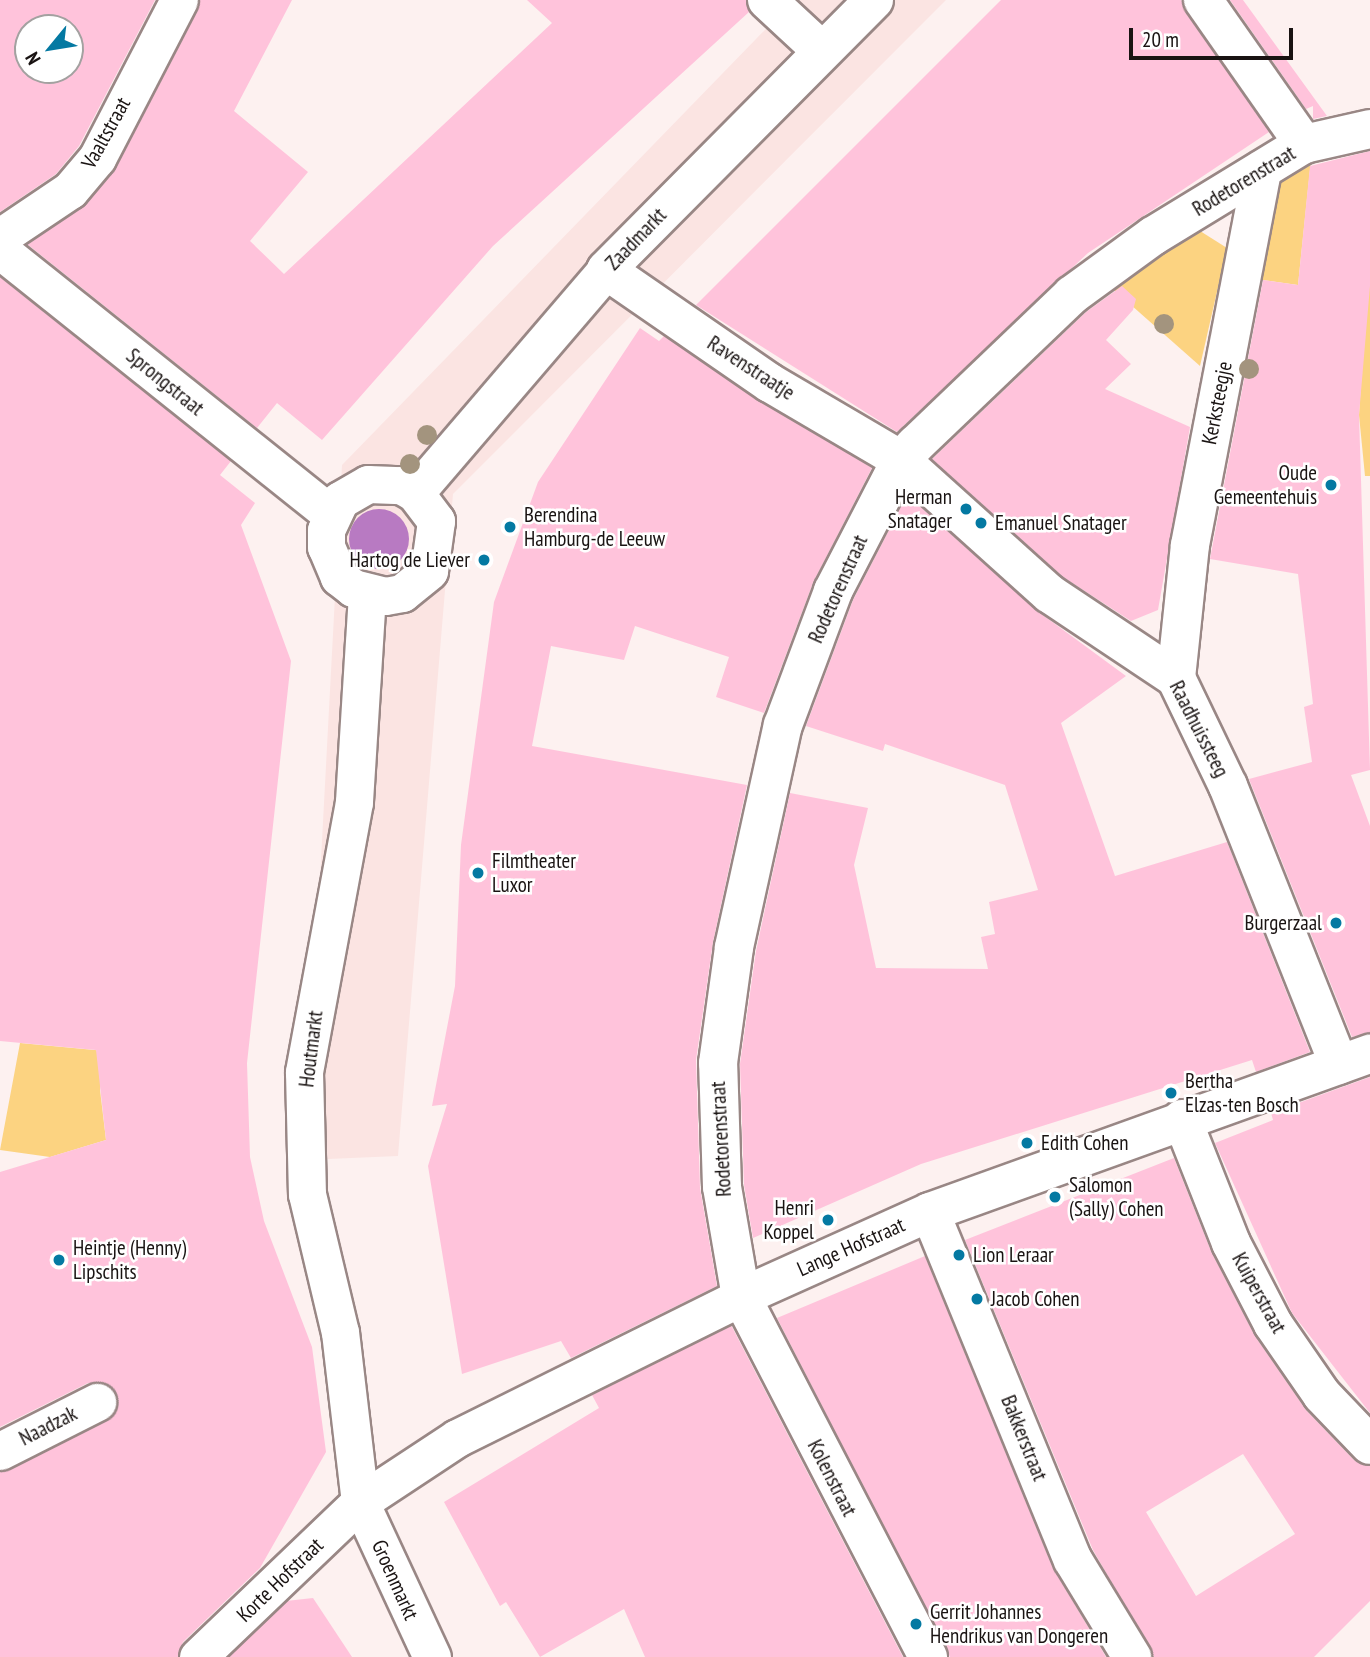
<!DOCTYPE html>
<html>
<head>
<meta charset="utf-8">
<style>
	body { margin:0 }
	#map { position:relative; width:1370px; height:1657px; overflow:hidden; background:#fdf1f0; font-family:"PT Sans Narrow",sans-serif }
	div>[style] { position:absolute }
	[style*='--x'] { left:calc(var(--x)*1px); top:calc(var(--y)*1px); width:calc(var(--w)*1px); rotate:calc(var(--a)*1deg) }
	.built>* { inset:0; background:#fbe4e2 }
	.green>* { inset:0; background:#fcd381 }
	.water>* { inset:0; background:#b87ac2 }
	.round { border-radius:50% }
	.building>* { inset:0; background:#ffc3db }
	.roads { filter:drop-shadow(2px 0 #998785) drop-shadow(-2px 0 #998785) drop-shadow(0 2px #998785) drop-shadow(0 -2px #998785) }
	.pedestrian>* { height:37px; margin:-18.5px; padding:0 18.5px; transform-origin:18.5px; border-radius:18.5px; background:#fff }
	.minor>* { height:38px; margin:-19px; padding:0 19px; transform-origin:19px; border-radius:19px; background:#fff }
	.trees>* { width:20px; height:20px; margin:-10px; border-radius:50%; background:#a3947e }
	.dots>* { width:19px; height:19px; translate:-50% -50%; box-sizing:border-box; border:4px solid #fff; border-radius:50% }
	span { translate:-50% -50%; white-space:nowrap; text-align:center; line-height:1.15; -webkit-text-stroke:5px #fff; paint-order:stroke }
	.street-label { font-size:21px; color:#191312 }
	.poi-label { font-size:21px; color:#191312 }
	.right { translate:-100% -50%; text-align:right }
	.left { translate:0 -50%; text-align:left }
	.north { position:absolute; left:14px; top:14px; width:70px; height:70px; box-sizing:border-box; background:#fff; border:2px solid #a3a1a0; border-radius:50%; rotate:240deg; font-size:19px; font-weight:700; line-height:28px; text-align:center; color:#191312 }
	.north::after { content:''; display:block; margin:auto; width:24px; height:32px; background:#0479a2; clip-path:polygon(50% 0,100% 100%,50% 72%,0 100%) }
	.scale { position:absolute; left:1129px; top:28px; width:164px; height:32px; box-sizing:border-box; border:4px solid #191312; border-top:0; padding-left:9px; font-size:21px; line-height:24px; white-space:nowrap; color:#191312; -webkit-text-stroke:5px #fff; paint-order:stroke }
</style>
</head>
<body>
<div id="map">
	<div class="built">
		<i style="clip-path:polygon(794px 0,946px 0,453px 494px,398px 1156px,305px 1160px,342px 465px)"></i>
	</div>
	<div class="green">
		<i style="clip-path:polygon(1311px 160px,1298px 285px,1255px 279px,1275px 179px)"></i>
		<i style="clip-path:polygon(1189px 224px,1227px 248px,1200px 366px,1105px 282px)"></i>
		<i style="clip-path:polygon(1370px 239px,1370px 476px,1365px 476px,1359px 415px)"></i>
		<i style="clip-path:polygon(20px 1043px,105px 1051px,100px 1090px,106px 1140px,50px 1157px,0 1150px)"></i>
	</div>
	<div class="water">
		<i class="round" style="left:349px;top:509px;width:60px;height:60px"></i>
	</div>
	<div class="building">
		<i style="clip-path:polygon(evenodd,0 0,155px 0,79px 146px,56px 174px,0 212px,0 0,28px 28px,70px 28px,70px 70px,28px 70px,28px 28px)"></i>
		<i style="clip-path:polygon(200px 0,292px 0,234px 111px,308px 172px,250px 241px,284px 274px,552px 23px,527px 0,746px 0,749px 12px,493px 246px,322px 440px,277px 403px,257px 428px,27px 244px,82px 207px,113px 171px)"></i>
		<i style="clip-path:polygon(1001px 0,1181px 0,1269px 132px,1088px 253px,897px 432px,696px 305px)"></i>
		<i style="clip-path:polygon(1230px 0,1243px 0,1327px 116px,1313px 119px,1313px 106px,1306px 109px)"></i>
		<i style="clip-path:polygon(1370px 151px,1370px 286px,1359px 415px,1370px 770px,1351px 775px,1370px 826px,1370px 1033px,1352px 1037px,1249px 779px,1312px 762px,1304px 707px,1313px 704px,1298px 574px,1210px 559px,1263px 280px,1298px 285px,1310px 166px)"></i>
		<i style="clip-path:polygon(0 277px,231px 461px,220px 475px,255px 503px,241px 525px,291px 661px,247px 1063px,250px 1157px,264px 1221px,312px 1347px,326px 1452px,260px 1568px,183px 1642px,178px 1657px,0 1657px,0 1472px,106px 1421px,118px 1402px,108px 1384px,88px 1383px,0 1427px,0 1172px,106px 1140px,96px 1050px,0 1041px)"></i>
		<i style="clip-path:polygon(1122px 286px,1136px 299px,1133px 310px,1106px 340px,1131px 364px,1105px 389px,1190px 427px,1158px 610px,1131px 621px,1063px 577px,932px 459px,1086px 312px)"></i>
		<i style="clip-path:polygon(640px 328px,659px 341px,664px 336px,872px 468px,813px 583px,764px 713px,716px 697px,729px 657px,635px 626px,624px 660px,551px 646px,532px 746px,747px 785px,713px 942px,696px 1060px,700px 1188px,717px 1286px,571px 1358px,561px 1341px,462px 1374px,428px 1166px,447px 1104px,432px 1106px,455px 986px,461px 845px,494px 602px,538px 482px)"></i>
		<i style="clip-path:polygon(907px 495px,1036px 610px,1126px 676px,1061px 723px,1115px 876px,1227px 842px,1310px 1052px,1256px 1072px,1252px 1060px,921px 1164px,753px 1238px,744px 1185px,740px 1064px,756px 951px,790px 793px,868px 808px,854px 865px,876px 968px,988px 969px,981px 937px,995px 934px,989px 902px,1038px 890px,1005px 785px,885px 744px,883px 751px,806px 726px,853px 600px)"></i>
		<i style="clip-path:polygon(1370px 1077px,1370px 1413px,1292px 1313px,1215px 1143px,1273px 1120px,1271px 1113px)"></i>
		<i style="clip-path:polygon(evenodd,1174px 1158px,1211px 1251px,1255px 1336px,1306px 1410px,1354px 1460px,1370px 1466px,1370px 1601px,1314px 1657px,1154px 1657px,1093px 1550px,965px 1240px,1174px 1158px,1243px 1454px,1295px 1534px,1196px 1596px,1146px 1512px,1243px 1454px)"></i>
		<i style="clip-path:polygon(925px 1256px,1053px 1568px,1106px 1657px,950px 1657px,777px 1318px)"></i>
		<i style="clip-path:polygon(731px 1325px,903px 1657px,645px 1657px,624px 1609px,540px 1657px,506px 1602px,500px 1606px,444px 1502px,599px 1408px,592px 1395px)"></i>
		<i style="clip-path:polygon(313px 1598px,352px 1657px,228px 1657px,286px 1601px)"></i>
	</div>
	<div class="roads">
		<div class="pedestrian">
			<i style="--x:0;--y:237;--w:84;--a:-33.9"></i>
			<i style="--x:70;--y:190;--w:42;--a:-49.8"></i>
			<i style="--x:97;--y:158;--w:178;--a:-62.6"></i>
			<i style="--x:0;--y:250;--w:423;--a:38.6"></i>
			<i style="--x:415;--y:493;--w:35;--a:53"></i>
			<i style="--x:436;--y:521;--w:50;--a:98"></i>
			<i style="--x:429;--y:571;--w:35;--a:141"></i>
			<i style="--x:402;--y:593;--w:17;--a:170"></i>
			<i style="--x:385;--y:596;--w:33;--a:-166"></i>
			<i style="--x:353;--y:588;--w:18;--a:-142"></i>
			<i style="--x:339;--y:577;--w:33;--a:-113"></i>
			<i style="--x:326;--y:547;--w:17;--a:-90"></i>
			<i style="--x:326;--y:530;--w:33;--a:-65"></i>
			<i style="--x:340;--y:500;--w:32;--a:-30"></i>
			<i style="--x:368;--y:484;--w:33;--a:2"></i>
			<i style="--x:401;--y:485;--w:16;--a:30"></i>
			<i style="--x:415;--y:493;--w:294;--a:-49.4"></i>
			<i style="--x:367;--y:594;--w:208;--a:93.6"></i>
			<i style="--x:354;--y:802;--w:275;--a:100.5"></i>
			<i style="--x:304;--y:1072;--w:122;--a:88.6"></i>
			<i style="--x:307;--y:1194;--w:142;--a:76.6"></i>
			<i style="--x:340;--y:1332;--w:171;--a:83.3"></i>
			<i style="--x:360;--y:1502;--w:171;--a:65.1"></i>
			<i style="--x:0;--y:1451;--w:109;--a:-26.8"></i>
			<i style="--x:198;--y:1657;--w:224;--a:-43.7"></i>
			<i style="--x:360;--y:1502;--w:116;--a:-33.4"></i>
			<i style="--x:457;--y:1438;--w:317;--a:-26.4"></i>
		</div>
		<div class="minor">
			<i style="--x:767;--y:0;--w:75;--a:42.8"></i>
			<i style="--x:874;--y:0;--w:380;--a:134.8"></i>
			<i style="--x:606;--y:270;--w:199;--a:34.6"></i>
			<i style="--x:770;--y:383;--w:152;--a:30.4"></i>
			<i style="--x:901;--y:460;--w:200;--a:42"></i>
			<i style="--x:1050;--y:594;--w:151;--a:33.7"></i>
			<i style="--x:1176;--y:678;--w:120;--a:64.3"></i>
			<i style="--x:1228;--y:786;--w:300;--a:68.3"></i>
			<i style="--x:1203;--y:0;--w:176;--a:55"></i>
			<i style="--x:1176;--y:678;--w:134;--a:-84"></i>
			<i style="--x:1190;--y:545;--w:382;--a:-79.1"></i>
			<i style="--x:1182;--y:1119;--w:133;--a:68.4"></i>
			<i style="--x:1231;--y:1243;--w:91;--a:62.6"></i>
			<i style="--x:1273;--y:1324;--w:86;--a:55.4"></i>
			<i style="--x:1322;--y:1395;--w:69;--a:46.2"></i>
			<i style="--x:930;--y:1212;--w:376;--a:67.7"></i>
			<i style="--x:1073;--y:1560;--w:114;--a:58.7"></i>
			<i style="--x:741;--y:1297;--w:207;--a:-24.2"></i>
			<i style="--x:930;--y:1212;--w:468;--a:-19.8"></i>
			<i style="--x:928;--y:1657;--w:406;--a:-117.4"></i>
			<i style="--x:741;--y:1297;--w:112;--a:-99.8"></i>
			<i style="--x:722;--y:1187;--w:124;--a:-91.8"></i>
			<i style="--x:718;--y:1063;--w:117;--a:-82.1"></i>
			<i style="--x:734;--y:947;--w:227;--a:-77.6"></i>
			<i style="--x:783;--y:725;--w:143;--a:-69.5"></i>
			<i style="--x:833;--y:591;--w:148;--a:-62.6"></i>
			<i style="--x:901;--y:460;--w:21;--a:-47"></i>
			<i style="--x:915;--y:445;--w:217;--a:-43.7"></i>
			<i style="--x:1072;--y:295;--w:100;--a:-36.1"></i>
			<i style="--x:1153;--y:236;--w:177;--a:-31.4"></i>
			<i style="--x:1304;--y:144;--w:68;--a:-12.8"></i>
		</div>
	</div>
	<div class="trees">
		<i style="left:1164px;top:324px"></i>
		<i style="left:1249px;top:369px"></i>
		<i style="left:427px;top:435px"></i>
		<i style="left:410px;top:464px"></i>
	</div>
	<div class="dots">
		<i style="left:1331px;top:485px;background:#0479a2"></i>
		<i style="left:966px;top:509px;background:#0479a2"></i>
		<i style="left:981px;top:523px;background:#0479a2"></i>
		<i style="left:510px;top:527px;background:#0479a2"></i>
		<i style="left:484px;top:560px;background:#0479a2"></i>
		<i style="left:478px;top:873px;background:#0479a2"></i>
		<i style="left:1336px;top:923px;background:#0479a2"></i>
		<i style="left:1171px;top:1093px;background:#0479a2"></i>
		<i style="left:1027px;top:1143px;background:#0479a2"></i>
		<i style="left:1055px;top:1197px;background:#0479a2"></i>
		<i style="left:828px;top:1220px;background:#0479a2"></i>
		<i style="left:959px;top:1255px;background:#0479a2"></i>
		<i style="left:59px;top:1260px;background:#0479a2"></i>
		<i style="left:977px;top:1299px;background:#0479a2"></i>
		<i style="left:916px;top:1624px;background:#0479a2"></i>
	</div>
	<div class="street-label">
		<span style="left:106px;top:133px;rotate:-61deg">Vaaltstraat</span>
		<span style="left:1244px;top:181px;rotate:-31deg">Rodetorenstraat</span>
		<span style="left:636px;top:239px;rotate:-46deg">Zaadmarkt</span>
		<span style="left:751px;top:368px;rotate:33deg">Ravenstraatje</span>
		<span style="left:165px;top:382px;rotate:39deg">Sprongstraat</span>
		<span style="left:1217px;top:403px;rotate:-79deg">Kerksteegje</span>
		<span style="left:838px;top:589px;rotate:-66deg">Rodetorenstraat</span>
		<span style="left:1199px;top:729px;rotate:63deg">Raadhuissteeg</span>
		<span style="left:311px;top:1049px;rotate:-83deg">Houtmarkt</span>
		<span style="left:721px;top:1139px;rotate:-93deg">Rodetorenstraat</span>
		<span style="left:851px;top:1247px;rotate:-24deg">Lange Hofstraat</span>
		<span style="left:1259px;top:1293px;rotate:61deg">Kuiperstraat</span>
		<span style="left:48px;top:1426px;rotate:-27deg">Naadzak</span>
		<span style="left:1024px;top:1438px;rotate:68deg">Bakkerstraat</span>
		<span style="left:832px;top:1478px;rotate:63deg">Kolenstraat</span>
		<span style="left:280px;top:1580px;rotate:-44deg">Korte Hofstraat</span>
		<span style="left:395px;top:1580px;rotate:66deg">Groenmarkt</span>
	</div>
	<div class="poi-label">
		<span class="right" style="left:1317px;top:485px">Oude<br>Gemeentehuis</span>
		<span class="right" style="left:952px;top:509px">Herman<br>Snatager</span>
		<span class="left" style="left:524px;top:527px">Berendina<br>Hamburg-de Leeuw</span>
		<span class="left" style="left:995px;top:523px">Emanuel Snatager</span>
		<span class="right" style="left:470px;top:560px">Hartog de Liever</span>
		<span class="left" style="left:492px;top:873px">Filmtheater<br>Luxor</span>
		<span class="right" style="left:1322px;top:923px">Burgerzaal</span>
		<span class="left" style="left:1185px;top:1093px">Bertha<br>Elzas-ten Bosch</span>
		<span class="left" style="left:1041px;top:1143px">Edith Cohen</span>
		<span class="left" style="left:1069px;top:1197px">Salomon<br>(Sally) Cohen</span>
		<span class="right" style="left:814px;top:1220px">Henri<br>Koppel</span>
		<span class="left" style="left:73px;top:1260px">Heintje (Henny)<br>Lipschits</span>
		<span class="left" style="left:973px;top:1255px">Lion Leraar</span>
		<span class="left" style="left:991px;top:1299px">Jacob Cohen</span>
		<span class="left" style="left:930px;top:1624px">Gerrit Johannes<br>Hendrikus van Dongeren</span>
	</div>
	<div class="north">N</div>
	<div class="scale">20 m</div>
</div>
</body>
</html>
